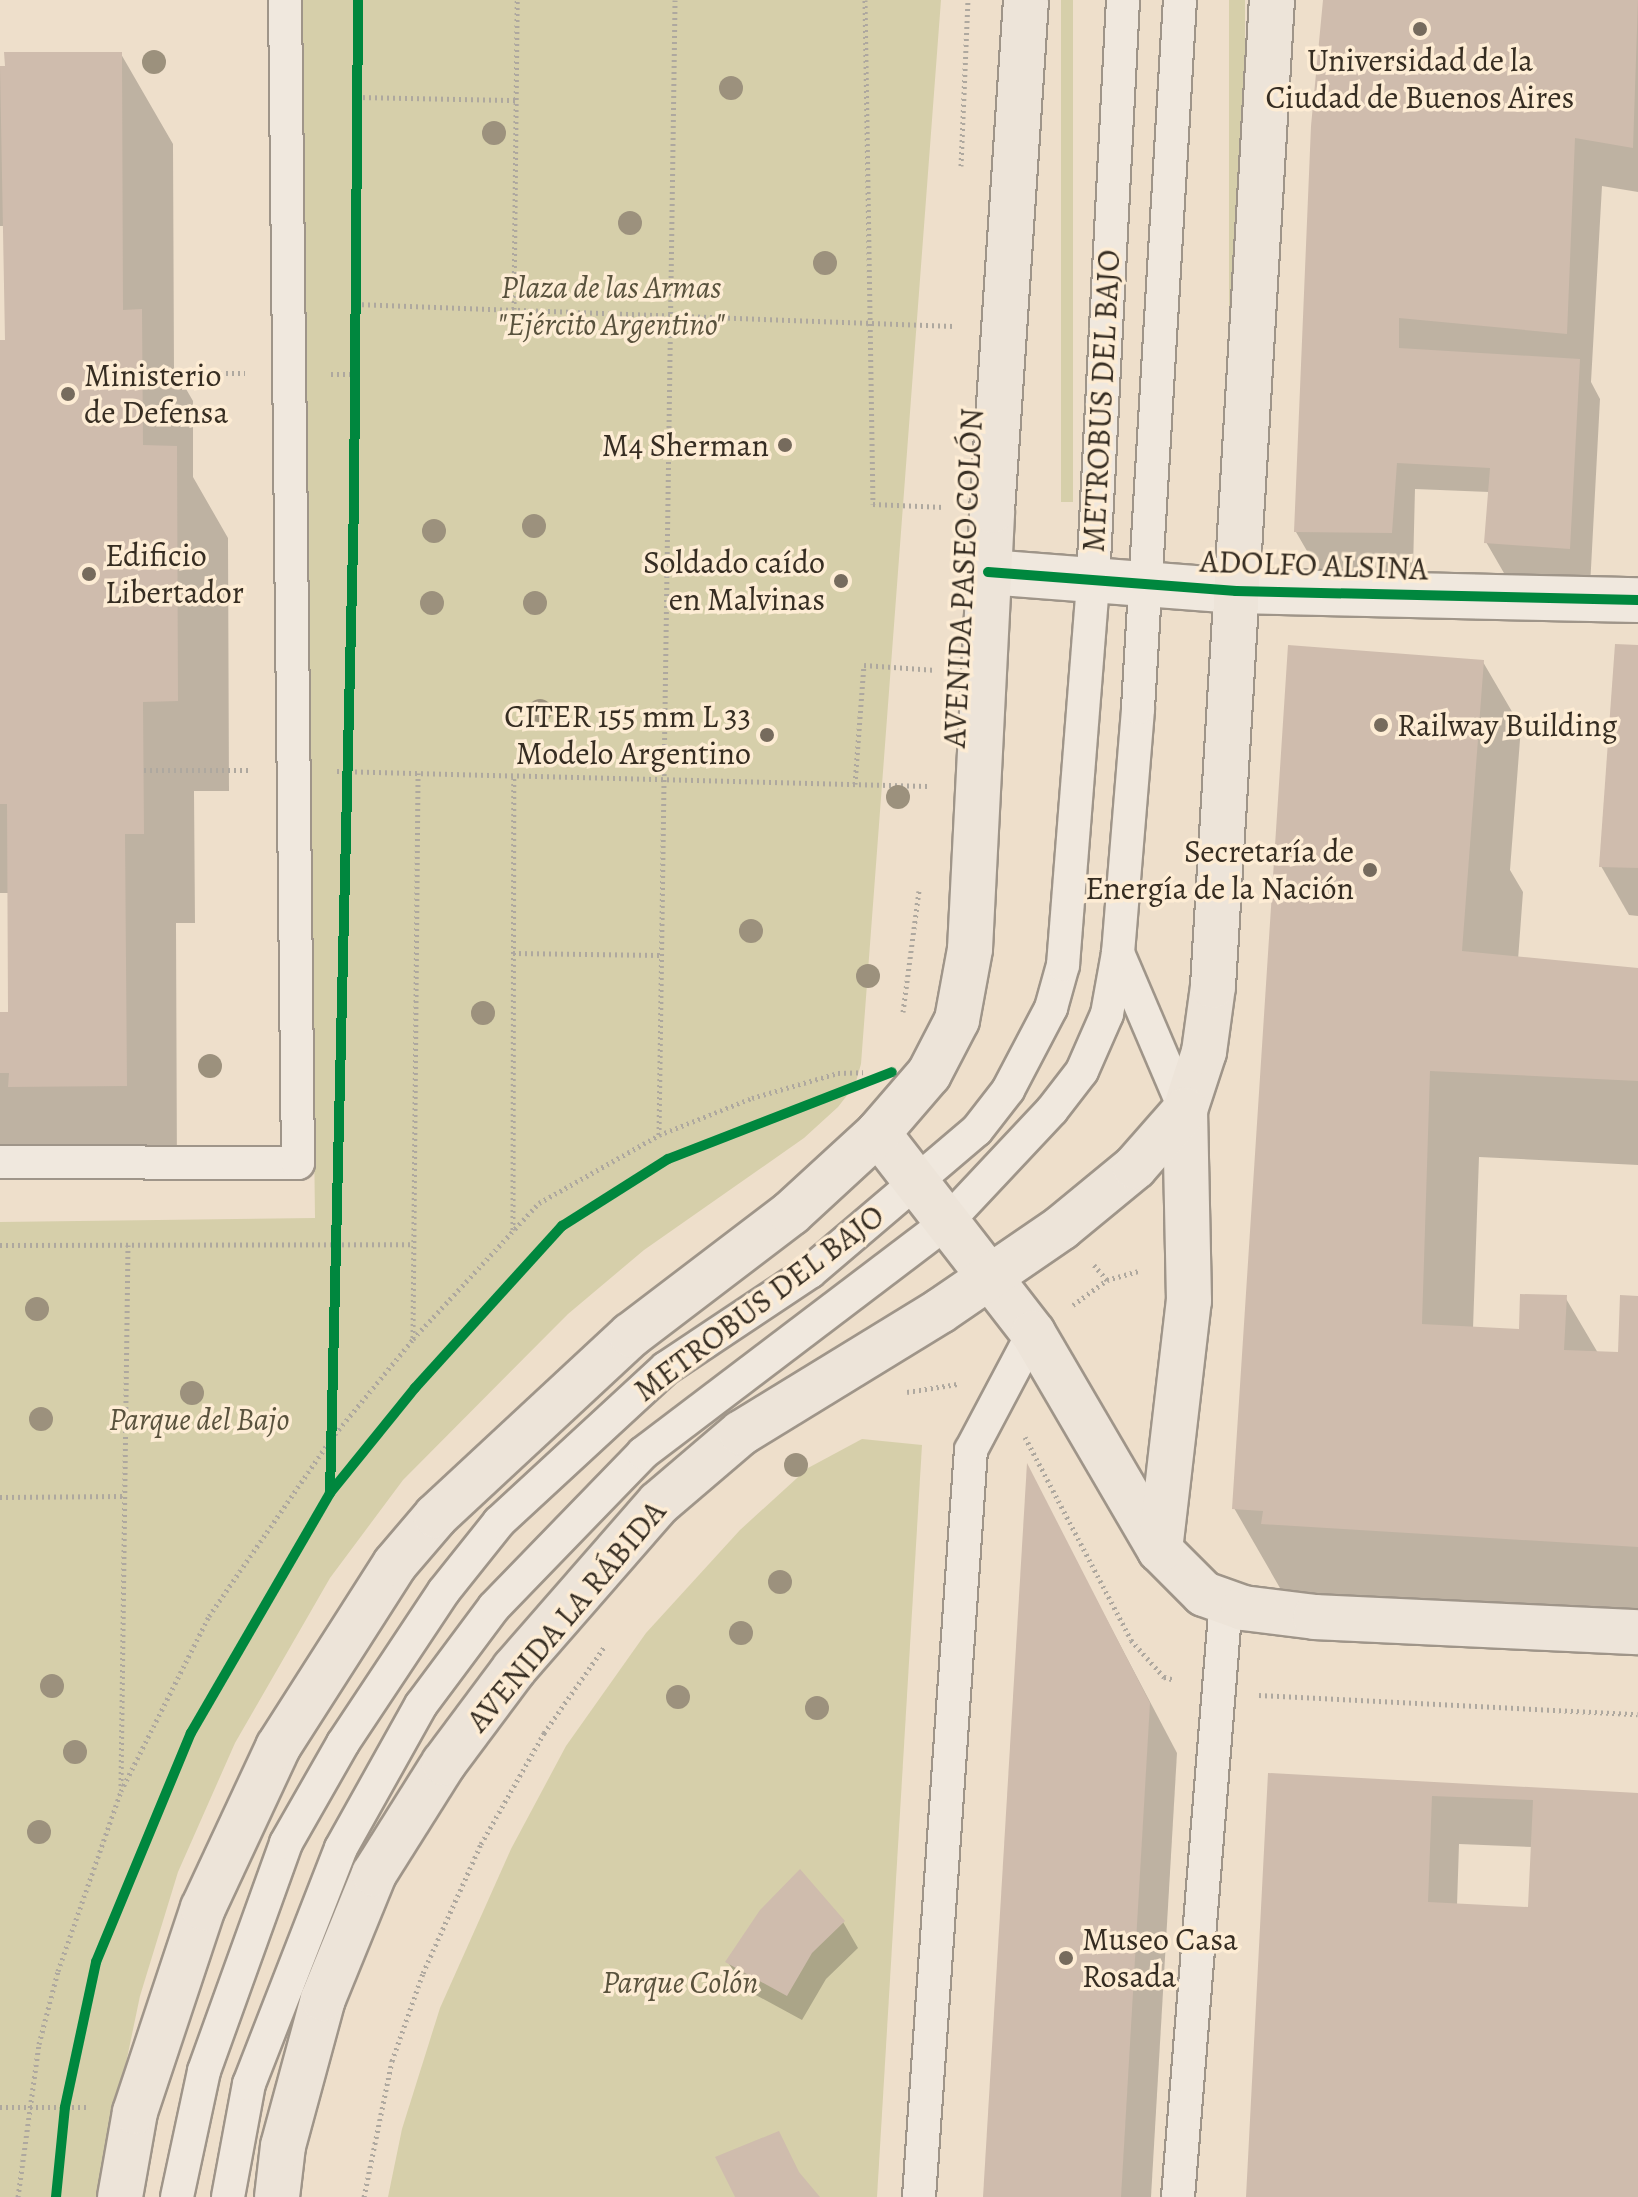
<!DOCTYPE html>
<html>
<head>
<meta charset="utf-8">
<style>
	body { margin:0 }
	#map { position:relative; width:1638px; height:2197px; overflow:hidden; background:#eedfcb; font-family:Alegreya,serif }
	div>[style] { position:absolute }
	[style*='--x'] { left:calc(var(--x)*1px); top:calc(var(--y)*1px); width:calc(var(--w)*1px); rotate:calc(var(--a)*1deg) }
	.green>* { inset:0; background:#d6cfaa; transform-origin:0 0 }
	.shadow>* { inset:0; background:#0003 }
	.building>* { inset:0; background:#cfbcad }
	.path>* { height:5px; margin-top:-2.5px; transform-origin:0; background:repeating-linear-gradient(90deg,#aea89f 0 2px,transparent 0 6px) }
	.roads { filter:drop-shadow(2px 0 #9f9589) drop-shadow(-2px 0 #9f9589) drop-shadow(0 2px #9f9589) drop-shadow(0 -2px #9f9589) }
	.service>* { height:32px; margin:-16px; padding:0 16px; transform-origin:16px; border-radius:16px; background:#f0e8de }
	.minor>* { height:44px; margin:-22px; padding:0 22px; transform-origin:22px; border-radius:22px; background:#f0e8de }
	.primary>* { height:44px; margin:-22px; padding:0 22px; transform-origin:22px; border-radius:22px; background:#ede4d9 }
	.cycleway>* { height:10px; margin:-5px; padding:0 5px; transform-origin:5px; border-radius:5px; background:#00873e }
	.trees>* { width:24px; height:24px; margin:-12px; border-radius:50%; background:#9c917d }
	.dots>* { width:22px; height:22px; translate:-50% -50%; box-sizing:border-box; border:4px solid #fdecd4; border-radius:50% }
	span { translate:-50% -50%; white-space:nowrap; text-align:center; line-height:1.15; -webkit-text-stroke:7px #fdecd4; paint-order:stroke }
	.poi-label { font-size:32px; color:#362d22 }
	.left { translate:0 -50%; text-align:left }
	.right { translate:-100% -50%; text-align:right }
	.park-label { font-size:32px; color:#59523d; font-style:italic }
	.street-label { font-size:32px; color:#362d22 }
</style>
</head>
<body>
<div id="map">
	<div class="green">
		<i style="clip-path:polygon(300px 0,941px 0,861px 1064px,855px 1085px,838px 1107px,804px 1138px,644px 1250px,568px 1314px,403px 1480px,330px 1578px,235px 1743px,178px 1872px,140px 1996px,98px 2197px,0 2197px,0 1222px,315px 1218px)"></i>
		<i style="left:1061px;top:0;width:12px;height:502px"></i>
		<i style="left:1229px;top:0;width:16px;height:510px"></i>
		<i style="clip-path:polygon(862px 1439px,922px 1445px,877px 2197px,388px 2197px,402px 2129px,440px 2008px,511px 1849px,566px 1746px,646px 1633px,740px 1530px,808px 1468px)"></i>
	</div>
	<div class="shadow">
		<i style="clip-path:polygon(1324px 0,1638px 0,1638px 192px,1602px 186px,1591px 382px,1600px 399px,1590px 587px,1508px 580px,1486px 542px,1489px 492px,1415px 489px,1413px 570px,1318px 570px,1296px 532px)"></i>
		<i style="clip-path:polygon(121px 54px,173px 144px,174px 368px,193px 401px,193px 477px,228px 538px,229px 791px,194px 791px,195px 923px,176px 923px,177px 1175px,0 1162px,0 1014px,10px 1014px,10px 893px,0 893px,0 342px,7px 342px,7px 226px,0 226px,0 68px)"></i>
		<i style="clip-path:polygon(1638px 647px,1638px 916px,1629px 915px,1601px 866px)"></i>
		<i style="clip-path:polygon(1483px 662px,1521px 727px,1510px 870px,1523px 892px,1518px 960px,1638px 971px,1638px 1165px,1479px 1157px,1473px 1329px,1521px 1331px,1565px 1297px,1598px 1353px,1619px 1354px,1638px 1298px,1638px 1629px,1284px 1595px,1234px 1508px)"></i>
		<i style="clip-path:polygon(1028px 1470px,1177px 1753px,1151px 2197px,985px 2197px)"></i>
		<i style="clip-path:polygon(evenodd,1270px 1776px,1638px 1795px,1638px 2197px,1248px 2197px,1270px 1776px,1459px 1844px,1532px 1847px,1530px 1909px,1457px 1906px,1459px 1844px)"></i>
		<i style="clip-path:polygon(843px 1922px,858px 1948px,826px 1979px,802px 2020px,743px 1988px,728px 1962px)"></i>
	</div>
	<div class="building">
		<i style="clip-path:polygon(1323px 0,1638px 0,1633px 148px,1575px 138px,1567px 334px,1399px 318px,1399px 348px,1580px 359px,1570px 549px,1484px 543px,1490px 468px,1397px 463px,1392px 533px,1294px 532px,1311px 126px)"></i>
		<i style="clip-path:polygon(4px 52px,122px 52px,123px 310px,142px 309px,143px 445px,177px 446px,178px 701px,143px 702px,144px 834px,125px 834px,127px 1086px,8px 1087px,9px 1073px,0 1073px,0 1012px,8px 1012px,7px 804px,0 804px,0 340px,5px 340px,0 66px,5px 66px)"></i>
		<i style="clip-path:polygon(1615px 644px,1638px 645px,1638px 868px,1599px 867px)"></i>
		<i style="clip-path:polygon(1288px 645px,1484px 660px,1462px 951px,1638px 968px,1638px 1081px,1430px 1071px,1422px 1324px,1519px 1329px,1520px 1294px,1567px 1295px,1564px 1350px,1618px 1352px,1620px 1295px,1638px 1296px,1638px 1547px,1261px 1524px,1263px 1511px,1232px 1509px)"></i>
		<i style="clip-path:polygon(1027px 1463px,1150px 1703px,1121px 2197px,983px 2197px)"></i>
		<i style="clip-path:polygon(evenodd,1268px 1773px,1638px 1793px,1638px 2197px,1246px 2197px,1268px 1773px,1432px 1796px,1533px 1800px,1528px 1907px,1428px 1902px,1432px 1796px)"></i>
		<i style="clip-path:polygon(800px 1869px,845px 1921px,812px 1953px,787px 1996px,725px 1962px,760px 1910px)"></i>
		<i style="clip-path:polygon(779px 2131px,799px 2172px,820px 2197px,735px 2197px,715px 2157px)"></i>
	</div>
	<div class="path">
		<i style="--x:865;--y:0;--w:504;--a:89.09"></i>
		<i style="--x:873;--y:504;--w:71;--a:2.4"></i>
		<i style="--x:357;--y:97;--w:159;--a:1.1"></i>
		<i style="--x:961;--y:166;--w:166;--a:-87.6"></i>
		<i style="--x:356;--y:304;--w:598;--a:2.11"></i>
		<i style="--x:514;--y:309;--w:309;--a:-89.4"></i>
		<i style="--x:142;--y:373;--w:103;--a:0"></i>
		<i style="--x:331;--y:374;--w:24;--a:0"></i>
		<i style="--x:144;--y:770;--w:107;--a:0"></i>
		<i style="--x:337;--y:771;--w:591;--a:1.45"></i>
		<i style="--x:855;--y:784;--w:119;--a:-85.7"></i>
		<i style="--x:864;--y:665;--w:72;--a:4"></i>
		<i style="--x:513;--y:953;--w:148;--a:0.8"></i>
		<i style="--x:903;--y:1012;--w:122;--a:-82.5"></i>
		<i style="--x:659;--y:1135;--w:1135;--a:-89.19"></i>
		<i style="--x:513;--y:1230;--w:455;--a:-89.9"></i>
		<i style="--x:0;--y:1245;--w:414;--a:-0.1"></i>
		<i style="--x:1107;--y:1280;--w:35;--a:-16"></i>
		<i style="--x:1073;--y:1305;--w:42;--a:-36.3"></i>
		<i style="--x:1107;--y:1280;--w:20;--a:-131"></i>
		<i style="--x:413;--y:1338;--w:565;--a:-89.49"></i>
		<i style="--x:907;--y:1392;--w:51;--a:-9.1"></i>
		<i style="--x:1025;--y:1437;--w:229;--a:62.4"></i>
		<i style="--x:1131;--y:1640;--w:50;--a:48.3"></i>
		<i style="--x:1164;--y:1677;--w:11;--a:15"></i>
		<i style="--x:0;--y:1497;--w:125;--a:-0.5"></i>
		<i style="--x:1259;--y:1695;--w:379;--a:2.9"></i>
		<i style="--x:121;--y:1786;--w:541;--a:-89.26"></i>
		<i style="--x:0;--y:2107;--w:87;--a:0"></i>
		<i style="--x:18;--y:2197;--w:154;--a:-82.2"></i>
		<i style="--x:39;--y:2044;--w:75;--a:-75.4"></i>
		<i style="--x:58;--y:1971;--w:191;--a:-70.7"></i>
		<i style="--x:121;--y:1791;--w:196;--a:-63.3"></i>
		<i style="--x:209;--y:1616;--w:215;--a:-55.4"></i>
		<i style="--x:331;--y:1439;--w:129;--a:-50.6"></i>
		<i style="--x:413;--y:1339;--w:185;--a:-47.2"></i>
		<i style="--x:539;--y:1203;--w:138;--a:-29.5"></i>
		<i style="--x:659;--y:1135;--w:100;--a:-21.7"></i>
		<i style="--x:752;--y:1098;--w:90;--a:-16.2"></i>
		<i style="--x:838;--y:1073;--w:25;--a:-2"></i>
		<i style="--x:364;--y:2197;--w:139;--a:-78.4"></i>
		<i style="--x:392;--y:2061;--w:93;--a:-70.6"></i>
		<i style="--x:423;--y:1973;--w:141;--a:-65.8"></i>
		<i style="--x:481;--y:1844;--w:128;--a:-60.4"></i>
		<i style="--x:544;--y:1733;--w:106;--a:-55"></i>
	</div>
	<div class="roads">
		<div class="service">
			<i style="--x:1118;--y:953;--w:171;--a:66.9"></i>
			<i style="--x:0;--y:1162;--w:298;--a:0.2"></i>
			<i style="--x:298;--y:1163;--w:1163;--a:-90.64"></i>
			<i style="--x:177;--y:2197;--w:129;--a:-77.9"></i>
			<i style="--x:204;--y:2071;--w:242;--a:-70.2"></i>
			<i style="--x:286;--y:1843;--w:115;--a:-60.3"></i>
			<i style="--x:343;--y:1743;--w:182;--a:-56.4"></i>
			<i style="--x:444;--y:1591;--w:88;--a:-51.4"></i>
			<i style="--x:499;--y:1522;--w:227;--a:-42.7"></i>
			<i style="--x:666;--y:1368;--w:173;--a:-33.7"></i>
			<i style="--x:810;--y:1272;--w:219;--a:-40.4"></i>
			<i style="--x:977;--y:1130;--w:51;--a:-52.2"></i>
			<i style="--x:1008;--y:1090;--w:93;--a:-62.3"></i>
			<i style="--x:1051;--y:1008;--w:45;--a:-74.4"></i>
			<i style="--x:1063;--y:965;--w:386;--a:-85.5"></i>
			<i style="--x:1093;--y:580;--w:581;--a:-87.04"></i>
			<i style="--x:228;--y:2197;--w:115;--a:-79.5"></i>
			<i style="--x:249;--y:2084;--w:253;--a:-68.7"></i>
			<i style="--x:341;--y:1848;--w:164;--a:-60.8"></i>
			<i style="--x:421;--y:1705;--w:122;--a:-53.3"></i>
			<i style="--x:494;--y:1607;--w:214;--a:-45.9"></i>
			<i style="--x:643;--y:1453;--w:379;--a:-37.2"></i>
			<i style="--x:945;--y:1224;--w:156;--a:-46.8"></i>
			<i style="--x:1052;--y:1110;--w:49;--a:-52.4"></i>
			<i style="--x:1082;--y:1071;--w:62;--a:-66.3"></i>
			<i style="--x:1107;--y:1014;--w:62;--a:-79.8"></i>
			<i style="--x:1118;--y:953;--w:246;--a:-85.3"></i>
			<i style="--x:1138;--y:708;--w:709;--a:-86.61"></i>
			<i style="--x:919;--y:2197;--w:749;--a:-86.02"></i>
			<i style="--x:971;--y:1450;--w:132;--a:-62.1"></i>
			<i style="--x:1178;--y:2197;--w:597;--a:-85.39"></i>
		</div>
		<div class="minor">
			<i style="--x:988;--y:572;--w:249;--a:4.4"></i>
			<i style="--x:1236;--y:591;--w:402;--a:1.3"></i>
		</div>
		<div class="primary">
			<i style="--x:878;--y:1133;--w:253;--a:52.2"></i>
			<i style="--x:1033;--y:1333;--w:251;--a:59.7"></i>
			<i style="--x:1160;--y:1550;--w:62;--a:45"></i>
			<i style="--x:1204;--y:1594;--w:41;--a:19.7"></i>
			<i style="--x:1243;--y:1608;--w:73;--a:7.1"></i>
			<i style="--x:1315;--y:1617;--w:323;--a:2.7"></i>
			<i style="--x:1160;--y:1550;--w:251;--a:-83.4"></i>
			<i style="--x:1189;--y:1301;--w:191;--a:-91.2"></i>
			<i style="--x:1185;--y:1110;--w:61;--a:-71.9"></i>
			<i style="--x:1204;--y:1052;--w:67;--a:-82.2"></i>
			<i style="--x:1213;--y:986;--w:988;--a:-86.58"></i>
			<i style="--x:120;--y:2197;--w:86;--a:-80"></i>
			<i style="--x:135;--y:2112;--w:215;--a:-71.6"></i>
			<i style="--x:203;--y:1908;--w:178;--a:-65"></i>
			<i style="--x:278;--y:1747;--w:217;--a:-57.4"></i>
			<i style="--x:395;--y:1564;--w:63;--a:-49.5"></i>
			<i style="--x:436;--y:1516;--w:266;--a:-42.9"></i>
			<i style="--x:631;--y:1335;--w:201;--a:-37.3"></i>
			<i style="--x:791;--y:1213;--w:118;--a:-42.6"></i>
			<i style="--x:878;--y:1133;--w:78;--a:-49.2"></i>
			<i style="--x:929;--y:1074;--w:61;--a:-62.6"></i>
			<i style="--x:957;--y:1020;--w:72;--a:-79.6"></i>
			<i style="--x:970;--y:949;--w:439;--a:-87.1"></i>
			<i style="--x:992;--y:511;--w:512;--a:-86.19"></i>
			<i style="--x:277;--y:2197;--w:51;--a:-83.3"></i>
			<i style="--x:283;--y:2146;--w:152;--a:-74.8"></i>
			<i style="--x:323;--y:1999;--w:135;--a:-67.8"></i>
			<i style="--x:374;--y:1874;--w:131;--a:-57.8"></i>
			<i style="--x:444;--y:1763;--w:117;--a:-53.3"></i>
			<i style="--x:514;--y:1669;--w:220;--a:-48.9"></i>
			<i style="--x:659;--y:1503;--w:108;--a:-40.5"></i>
			<i style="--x:741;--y:1433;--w:233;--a:-31.5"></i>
			<i style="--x:940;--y:1311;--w:147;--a:-34.4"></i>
			<i style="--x:1061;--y:1228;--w:96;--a:-39.5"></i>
			<i style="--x:1135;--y:1167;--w:76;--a:-48.7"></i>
		</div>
	</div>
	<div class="cycleway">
		<i style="--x:988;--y:572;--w:249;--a:4.4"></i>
		<i style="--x:1236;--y:591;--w:402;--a:1.3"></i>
		<i style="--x:330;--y:1493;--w:990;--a:-88.61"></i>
		<i style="--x:354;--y:503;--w:503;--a:-89.54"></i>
		<i style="--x:56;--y:2197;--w:90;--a:-84.3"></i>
		<i style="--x:65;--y:2107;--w:148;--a:-77.9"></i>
		<i style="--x:96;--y:1962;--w:248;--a:-67.5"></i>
		<i style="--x:191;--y:1733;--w:277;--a:-59.9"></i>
		<i style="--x:330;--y:1493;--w:135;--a:-51"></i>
		<i style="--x:415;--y:1388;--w:219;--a:-47.8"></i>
		<i style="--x:562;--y:1226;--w:125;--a:-32.3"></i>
		<i style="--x:668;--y:1159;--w:240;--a:-21.2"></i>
	</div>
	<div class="trees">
		<i style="left:154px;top:62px"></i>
		<i style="left:731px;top:88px"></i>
		<i style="left:494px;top:133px"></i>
		<i style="left:630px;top:223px"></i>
		<i style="left:825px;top:263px"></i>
		<i style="left:534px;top:526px"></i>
		<i style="left:434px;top:531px"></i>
		<i style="left:432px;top:603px"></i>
		<i style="left:535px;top:603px"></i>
		<i style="left:540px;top:711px"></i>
		<i style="left:898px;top:797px"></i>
		<i style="left:751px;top:931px"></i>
		<i style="left:868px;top:976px"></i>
		<i style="left:483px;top:1013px"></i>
		<i style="left:210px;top:1066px"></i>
		<i style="left:37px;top:1309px"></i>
		<i style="left:192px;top:1393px"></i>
		<i style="left:41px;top:1419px"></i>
		<i style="left:796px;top:1465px"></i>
		<i style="left:780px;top:1582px"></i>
		<i style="left:741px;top:1633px"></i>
		<i style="left:52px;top:1686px"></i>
		<i style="left:678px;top:1697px"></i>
		<i style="left:817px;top:1708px"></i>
		<i style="left:75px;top:1752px"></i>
		<i style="left:39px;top:1832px"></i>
	</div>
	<div class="dots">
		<i style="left:1420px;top:29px;background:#766b5d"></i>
		<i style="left:68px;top:394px;background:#766b5d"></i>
		<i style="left:785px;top:445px;background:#766b5d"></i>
		<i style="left:89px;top:574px;background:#766b5d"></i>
		<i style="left:841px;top:581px;background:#766b5d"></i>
		<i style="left:1381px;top:725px;background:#766b5d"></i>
		<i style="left:767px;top:735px;background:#766b5d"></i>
		<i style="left:1370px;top:870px;background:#766b5d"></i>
		<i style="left:1066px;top:1958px;background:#766b5d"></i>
	</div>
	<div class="poi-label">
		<span style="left:1420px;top:79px">Universidad de la<br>Ciudad de Buenos Aires</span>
		<span class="left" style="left:84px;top:394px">Ministerio<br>de Defensa</span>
		<span class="right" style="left:769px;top:445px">M4 Sherman</span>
		<span class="left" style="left:105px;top:574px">Edificio<br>Libertador</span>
		<span class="right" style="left:825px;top:581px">Soldado caído<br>en Malvinas</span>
		<span class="right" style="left:751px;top:735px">CITER 155 mm L 33<br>Modelo Argentino</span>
		<span class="left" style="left:1397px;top:725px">Railway Building</span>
		<span class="right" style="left:1354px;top:870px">Secretaría de<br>Energía de la Nación</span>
		<span class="left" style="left:1082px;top:1958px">Museo Casa<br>Rosada</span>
	</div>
	<div class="park-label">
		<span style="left:611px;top:306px">Plaza de las Armas<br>"Ejército Argentino"</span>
		<span style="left:199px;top:1419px">Parque del Bajo</span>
		<span style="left:680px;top:1982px">Parque Colón</span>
	</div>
	<div class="street-label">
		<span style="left:1101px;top:401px;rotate:-87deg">METROBUS DEL BAJO</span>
		<span style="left:1314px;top:565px;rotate:2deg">ADOLFO ALSINA</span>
		<span style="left:963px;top:578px;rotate:-87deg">AVENIDA PASEO COLÓN</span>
		<span style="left:759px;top:1303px;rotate:-37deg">METROBUS DEL BAJO</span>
		<span style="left:566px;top:1616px;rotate:-50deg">AVENIDA LA RÁBIDA</span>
	</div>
</div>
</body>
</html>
